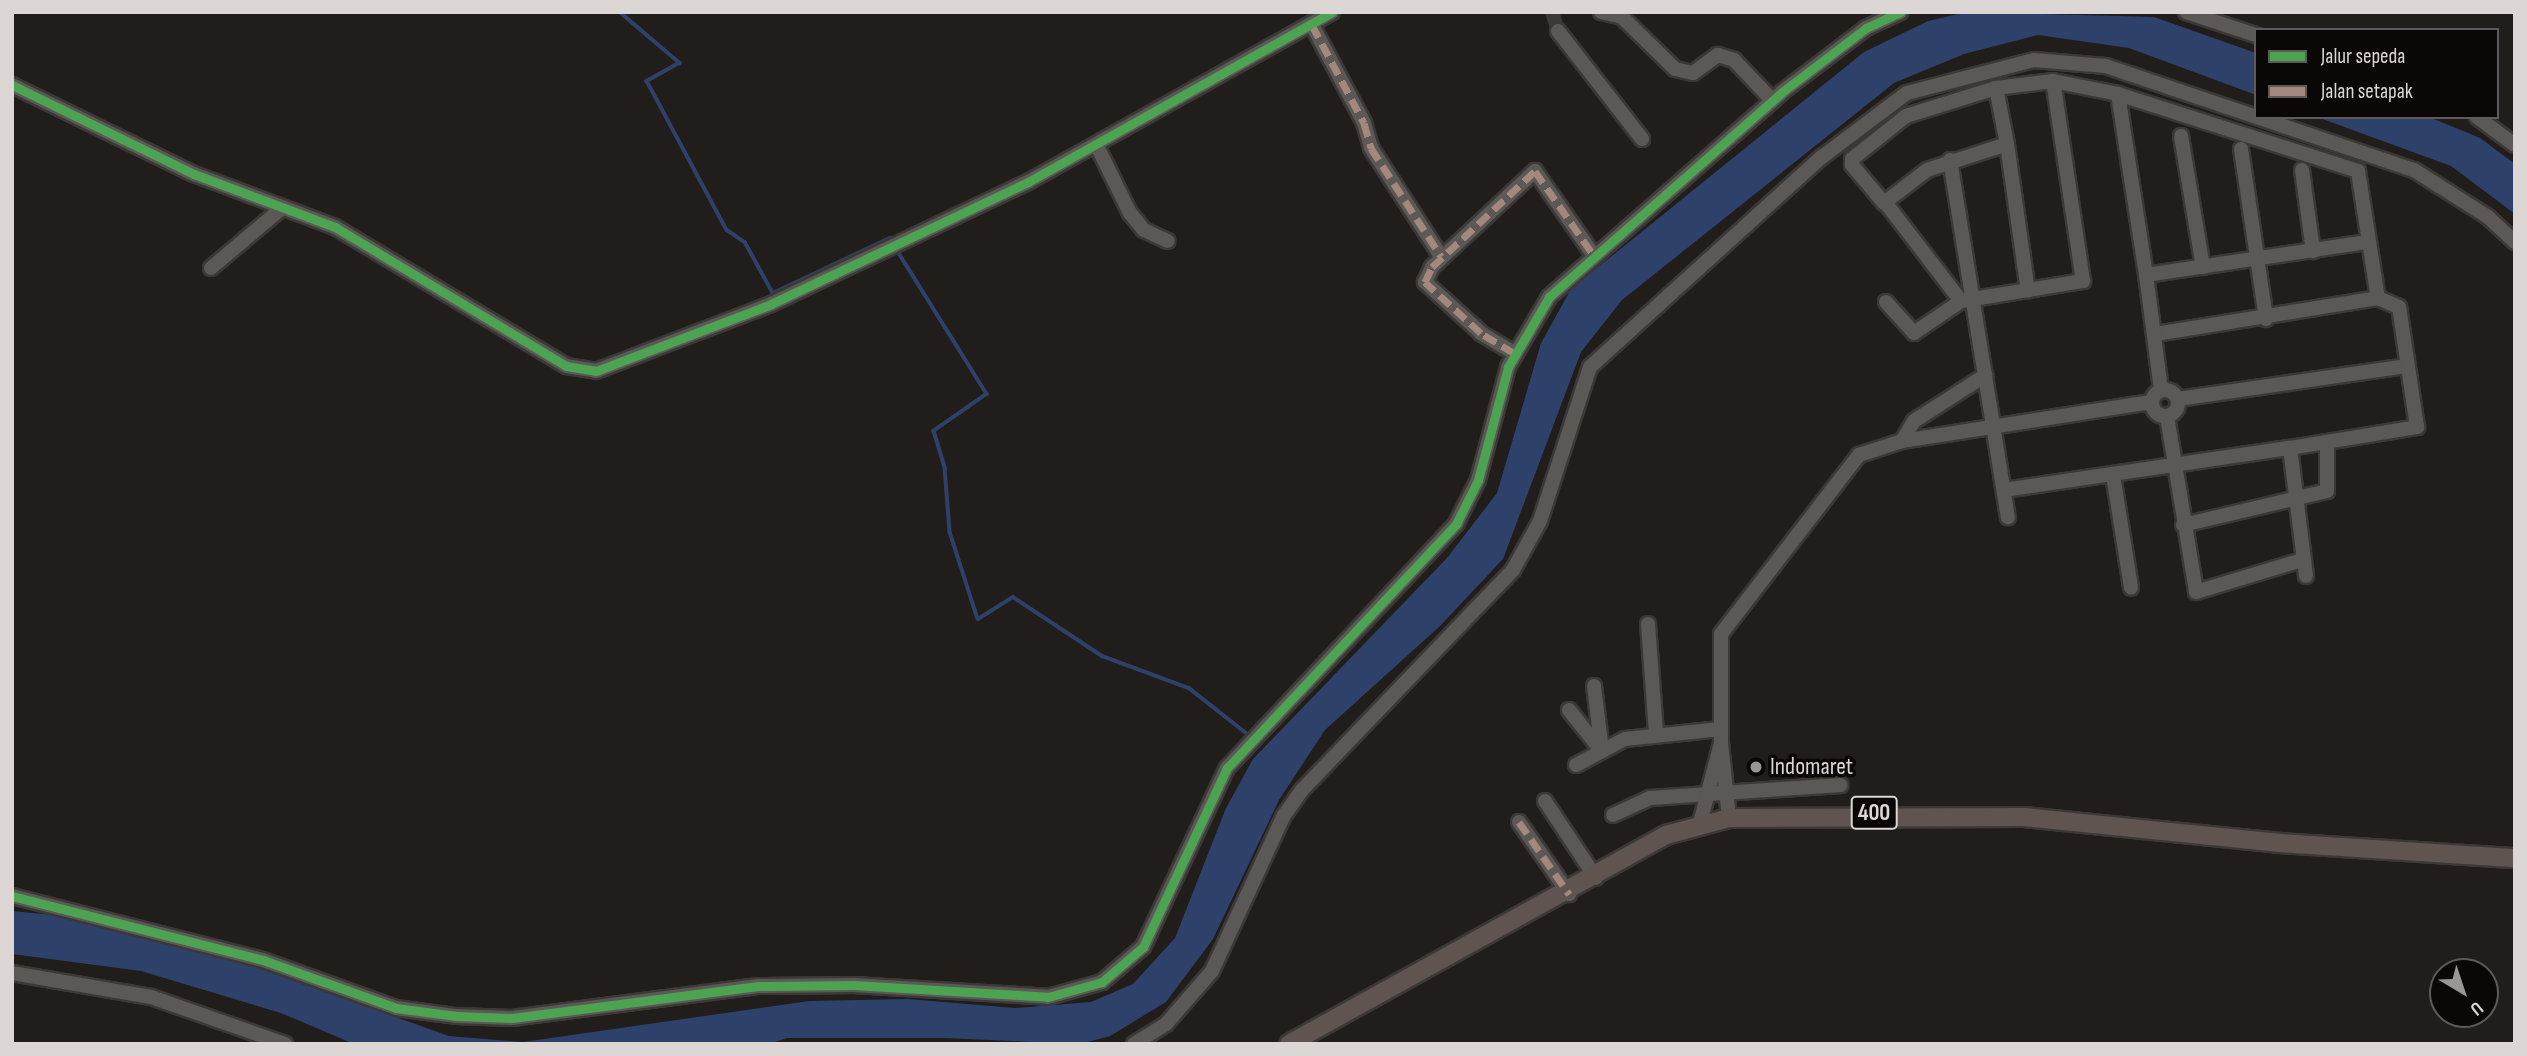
<!DOCTYPE html>
<html>
<head>
<meta charset="utf-8">
<style>
	body { margin:0 }
	#map { position:relative; width:2527px; height:1056px; overflow:hidden; background:#201d1a; font-family:"Sofia Sans Condensed",sans-serif }
	div>[style] { position:absolute }
	[style*='--x'] { left:calc(var(--x)*1px); top:calc(var(--y)*1px); width:calc(var(--w)*1px); rotate:calc(var(--a)*1deg) }
	.water>* { inset:0; background:#2e416a }
	.stream>* { height:3.5px; margin:-1.75px; padding:0 1.75px; transform-origin:1.75px; border-radius:1.75px; background:#2e416a }
	.minor-tunnel>* { height:14px; margin-top:-7px; transform-origin:0; background:repeating-linear-gradient(90deg,#3c3936 0 14px,transparent 0 21px) }
	.roads { filter:drop-shadow(2px 0 #3b3937) drop-shadow(-2px 0 #3b3937) drop-shadow(0 2px #3b3937) drop-shadow(0 -2px #3b3937) }
	.minor>* { height:14px; margin:-7px; padding:0 7px; transform-origin:7px; border-radius:7px; background:#5b5856 }
	.minor>.ring { margin:-7px; padding:0; box-sizing:content-box; background:none; border:14px solid #5b5856; border-radius:50% }
	.major>* { height:18px; margin:-9px; padding:0 9px; transform-origin:9px; border-radius:9px; background:#5f5450 }
	.quiet>* { height:7px; margin-top:-3.5px; transform-origin:0; background:repeating-linear-gradient(90deg,#a5887d 0 14px,transparent 0 21px) }
	.cycleway>* { height:9px; margin:-4.5px; padding:0 4.5px; transform-origin:4.5px; border-radius:4.5px; background:#4ca352 }
	.dots>* { width:19px; height:19px; translate:-50% -50%; box-sizing:border-box; border:4px solid #0a0706; border-radius:50% }
	span { translate:-50% -50%; white-space:nowrap; text-align:center; line-height:1.15; -webkit-text-stroke:7px #0a0706; paint-order:stroke }
	.shield-label span { padding:2px 5px; background:#0a0706; border:2px solid; border-radius:5px; -webkit-text-stroke-width:0 }
	.shield-label { font-size:23px; color:#dcd7d5; font-weight:700 }
	.poi-label { font-size:24px; color:#dcd7d5 }
	.left { translate:0 -50%; text-align:left }
	.frame { position:absolute; inset:0; border:14px solid #dcd7d5; pointer-events:none }
	.legend { position:absolute; left:2254px; top:28px; width:245px; height:91px; box-sizing:border-box; background:#0a0706; border:2px solid #5e5a59; margin:0; padding:9px 12px; list-style:none; font-size:21px; color:#dcd7d5 }
	.legend li { display:flex; align-items:center; gap:14px; height:35px }
	.legend b { width:35px; border:2px solid #5e5a59 }
	.north { position:absolute; left:2429px; top:958px; width:70px; height:70px; box-sizing:border-box; background:#0a0706; border:2px solid #5e5a59; border-radius:50%; rotate:141deg; font-size:19px; font-weight:700; line-height:28px; text-align:center; color:#dcd7d5 }
	.north::after { content:''; display:block; margin:auto; width:24px; height:32px; background:#9a9694; clip-path:polygon(50% 0,100% 100%,50% 72%,0 100%) }
</style>
</head>
<body>
<div id="map">
	<div class="water">
		<i style="clip-path:polygon(1967px 12px,2154px 17px,2256px 53px,2256px 95px,2129px 48px,2038px 35px,1964px 54px,1894px 83px,1622px 300px,1581px 352px,1503px 559px,1440px 626px,1325px 730px,1279px 800px,1213px 939px,1166px 1002px,1110px 1036px,1080px 1044px,945px 1038px,787px 1038px,769px 1044px,354px 1044px,281px 1013px,141px 971px,12px 954px,12px 911px,54px 915px,232px 959px,449px 1036px,523px 1042px,809px 1001px,908px 999px,1015px 1008px,1091px 1002px,1133px 984px,1175px 938px,1226px 808px,1253px 759px,1447px 558px,1497px 493px,1541px 343px,1571px 289px,1864px 52px,1928px 21px)"></i>
		<i style="clip-path:polygon(2317px 117px,2429px 117px,2480px 138px,2515px 164px,2515px 214px,2451px 166px)"></i>
	</div>
	<div class="stream">
		<i style="--x:620;--y:12;--w:79;--a:40.4"></i>
		<i style="--x:680;--y:63;--w:38;--a:151"></i>
		<i style="--x:647;--y:81;--w:169;--a:61.8"></i>
		<i style="--x:727;--y:230;--w:22;--a:34"></i>
		<i style="--x:745;--y:242;--w:58;--a:61.2"></i>
		<i style="--x:773;--y:293;--w:129;--a:-25.2"></i>
		<i style="--x:890;--y:238;--w:6;--a:59"></i>
		<i style="--x:897;--y:250;--w:170;--a:58"></i>
		<i style="--x:987;--y:394;--w:65;--a:145.1"></i>
		<i style="--x:934;--y:431;--w:39;--a:73"></i>
		<i style="--x:945;--y:468;--w:64;--a:85.5"></i>
		<i style="--x:950;--y:532;--w:91;--a:72.2"></i>
		<i style="--x:978;--y:619;--w:41;--a:-32.2"></i>
		<i style="--x:1013;--y:597;--w:107;--a:33.5"></i>
		<i style="--x:1102;--y:656;--w:93;--a:20.2"></i>
		<i style="--x:1189;--y:688;--w:78;--a:38.2"></i>
	</div>
	<div class="minor-tunnel">
		<i style="--x:1552;--y:12;--w:20;--a:72"></i>
	</div>
	<div class="roads">
		<div class="minor">
			<i style="--x:1601;--y:12;--w:22;--a:13"></i>
			<i style="--x:1622;--y:17;--w:74;--a:44.5"></i>
			<i style="--x:1675;--y:69;--w:18;--a:13"></i>
			<i style="--x:1693;--y:73;--w:31;--a:-36"></i>
			<i style="--x:1718;--y:55;--w:17;--a:17"></i>
			<i style="--x:1734;--y:60;--w:55;--a:46.5"></i>
			<i style="--x:2186;--y:12;--w:74;--a:18.2"></i>
			<i style="--x:1312;--y:25;--w:111;--a:62"></i>
			<i style="--x:1364;--y:123;--w:26;--a:74"></i>
			<i style="--x:1371;--y:148;--w:129;--a:57.1"></i>
			<i style="--x:1558;--y:31;--w:137;--a:52.1"></i>
			<i style="--x:12;--y:85;--w:203;--a:26.1"></i>
			<i style="--x:194;--y:174;--w:151;--a:20.6"></i>
			<i style="--x:335;--y:227;--w:270;--a:31"></i>
			<i style="--x:566;--y:366;--w:30;--a:9"></i>
			<i style="--x:596;--y:371;--w:187;--a:-20.9"></i>
			<i style="--x:771;--y:304;--w:284;--a:-25.4"></i>
			<i style="--x:1028;--y:182;--w:348;--a:-29.2"></i>
			<i style="--x:1996;--y:88;--w:57;--a:78.9"></i>
			<i style="--x:2007;--y:144;--w:84;--a:162"></i>
			<i style="--x:1927;--y:170;--w:54;--a:142.5"></i>
			<i style="--x:1884;--y:203;--w:50;--a:-130.1"></i>
			<i style="--x:1852;--y:165;--w:6;--a:-90"></i>
			<i style="--x:1852;--y:159;--w:69;--a:-38.5"></i>
			<i style="--x:1906;--y:116;--w:94;--a:-17.3"></i>
			<i style="--x:1996;--y:88;--w:57;--a:-7"></i>
			<i style="--x:2053;--y:81;--w:66;--a:11.3"></i>
			<i style="--x:2118;--y:94;--w:183;--a:81.2"></i>
			<i style="--x:2118;--y:94;--w:252;--a:17.8"></i>
			<i style="--x:2358;--y:171;--w:129;--a:81.1"></i>
			<i style="--x:2378;--y:298;--w:226;--a:170.8"></i>
			<i style="--x:2477;--y:117;--w:47;--a:36.4"></i>
			<i style="--x:2181;--y:136;--w:133;--a:80.5"></i>
			<i style="--x:2007;--y:144;--w:148;--a:81.9"></i>
			<i style="--x:1097;--y:146;--w:75;--a:63.8"></i>
			<i style="--x:1130;--y:213;--w:22;--a:51"></i>
			<i style="--x:1144;--y:230;--w:26;--a:25"></i>
			<i style="--x:2241;--y:149;--w:172;--a:81.6"></i>
			<i style="--x:1950;--y:160;--w:362;--a:80.8"></i>
			<i style="--x:2302;--y:170;--w:82;--a:82.3"></i>
			<i style="--x:1885;--y:202;--w:125;--a:52.5"></i>
			<i style="--x:1961;--y:301;--w:124;--a:-9.3"></i>
			<i style="--x:2083;--y:281;--w:202;--a:-98.5"></i>
			<i style="--x:211;--y:268;--w:93;--a:-40.2"></i>
			<i style="--x:1886;--y:302;--w:42;--a:47.9"></i>
			<i style="--x:1914;--y:333;--w:57;--a:-34.2"></i>
			<i style="--x:1514;--y:353;--w:39;--a:-149"></i>
			<i style="--x:1481;--y:333;--w:76;--a:-137.7"></i>
			<i style="--x:1425;--y:282;--w:17;--a:-65"></i>
			<i style="--x:1432;--y:267;--w:141;--a:-43"></i>
			<i style="--x:1535;--y:171;--w:100;--a:55.2"></i>
			<i class="ring" style="left:2152px;top:390px;width:12px;height:12px"></i>
			<i style="--x:2161;--y:390;--w:116;--a:-97.4"></i>
			<i style="--x:2146;--y:275;--w:224;--a:-8.5"></i>
			<i style="--x:2178;--y:399;--w:232;--a:-8.2"></i>
			<i style="--x:2167;--y:416;--w:178;--a:80.6"></i>
			<i style="--x:2196;--y:592;--w:111;--a:-16.8"></i>
			<i style="--x:1902;--y:441;--w:23;--a:-59"></i>
			<i style="--x:1914;--y:421;--w:85;--a:-32.6"></i>
			<i style="--x:2113;--y:475;--w:114;--a:80.9"></i>
			<i style="--x:2004;--y:490;--w:289;--a:-8.4"></i>
			<i style="--x:2183;--y:525;--w:148;--a:-13.3"></i>
			<i style="--x:2327;--y:491;--w:49;--a:-90"></i>
			<i style="--x:2306;--y:576;--w:129;--a:-97.1"></i>
			<i style="--x:2290;--y:448;--w:129;--a:-9.4"></i>
			<i style="--x:2417;--y:427;--w:121;--a:-98.5"></i>
			<i style="--x:2399;--y:307;--w:23;--a:-157"></i>
			<i style="--x:1648;--y:624;--w:108;--a:85.8"></i>
			<i style="--x:1594;--y:686;--w:65;--a:83"></i>
			<i style="--x:1569;--y:710;--w:51;--a:51.3"></i>
			<i style="--x:1721;--y:743;--w:109;--a:-90"></i>
			<i style="--x:1721;--y:634;--w:226;--a:-52.4"></i>
			<i style="--x:1859;--y:455;--w:45;--a:-18"></i>
			<i style="--x:1902;--y:441;--w:253;--a:-8.9"></i>
			<i style="--x:1576;--y:765;--w:55;--a:-28"></i>
			<i style="--x:1625;--y:739;--w:96;--a:-6"></i>
			<i style="--x:1545;--y:801;--w:92;--a:56.5"></i>
			<i style="--x:1613;--y:815;--w:41;--a:-24.7"></i>
			<i style="--x:1650;--y:798;--w:191;--a:-3.9"></i>
			<i style="--x:1519;--y:822;--w:88;--a:55.2"></i>
			<i style="--x:1700;--y:823;--w:83;--a:-75.3"></i>
			<i style="--x:1721;--y:743;--w:75;--a:83.9"></i>
			<i style="--x:12;--y:896;--w:259;--a:14.3"></i>
			<i style="--x:263;--y:960;--w:141;--a:19.8"></i>
			<i style="--x:396;--y:1008;--w:61;--a:7.6"></i>
			<i style="--x:456;--y:1016;--w:56;--a:2"></i>
			<i style="--x:512;--y:1018;--w:248;--a:-7.4"></i>
			<i style="--x:758;--y:986;--w:96;--a:-0.6"></i>
			<i style="--x:854;--y:985;--w:194;--a:3.5"></i>
			<i style="--x:1048;--y:997;--w:56;--a:-15.5"></i>
			<i style="--x:1102;--y:982;--w:54;--a:-40.5"></i>
			<i style="--x:1143;--y:947;--w:198;--a:-64.9"></i>
			<i style="--x:1227;--y:768;--w:335;--a:-46.8"></i>
			<i style="--x:1456;--y:524;--w:49;--a:-63.4"></i>
			<i style="--x:1478;--y:480;--w:117;--a:-75.1"></i>
			<i style="--x:1508;--y:367;--w:81;--a:-59.6"></i>
			<i style="--x:1549;--y:297;--w:310;--a:-41.3"></i>
			<i style="--x:1782;--y:92;--w:106;--a:-37.3"></i>
			<i style="--x:1866;--y:28;--w:38;--a:-25"></i>
			<i style="--x:12;--y:973;--w:141;--a:9.8"></i>
			<i style="--x:151;--y:997;--w:142;--a:19.3"></i>
			<i style="--x:1134;--y:1044;--w:38;--a:-32"></i>
			<i style="--x:1166;--y:1024;--w:70;--a:-49"></i>
			<i style="--x:1212;--y:971;--w:170;--a:-65.2"></i>
			<i style="--x:1283;--y:817;--w:33;--a:-55"></i>
			<i style="--x:1302;--y:790;--w:305;--a:-46.2"></i>
			<i style="--x:1513;--y:570;--w:56;--a:-61.1"></i>
			<i style="--x:1540;--y:521;--w:162;--a:-72"></i>
			<i style="--x:1590;--y:367;--w:313;--a:-42.2"></i>
			<i style="--x:1822;--y:157;--w:106;--a:-37"></i>
			<i style="--x:1907;--y:93;--w:131;--a:-14.6"></i>
			<i style="--x:2034;--y:60;--w:72;--a:4.8"></i>
			<i style="--x:2106;--y:66;--w:325;--a:18.7"></i>
			<i style="--x:2414;--y:170;--w:88;--a:32.4"></i>
			<i style="--x:2488;--y:217;--w:37;--a:43"></i>
		</div>
		<div class="major">
			<i style="--x:1289;--y:1044;--w:431;--a:-29"></i>
			<i style="--x:1666;--y:835;--w:65;--a:-15.1"></i>
			<i style="--x:1729;--y:818;--w:295;--a:-0.2"></i>
			<i style="--x:2024;--y:817;--w:258;--a:5.8"></i>
			<i style="--x:2281;--y:843;--w:234;--a:3.7"></i>
		</div>
	</div>
	<div class="quiet">
		<i style="--x:1312;--y:25;--w:111;--a:62"></i>
		<i style="--x:1364;--y:123;--w:26;--a:74"></i>
		<i style="--x:1371;--y:148;--w:129;--a:57.1"></i>
		<i style="--x:1514;--y:353;--w:39;--a:-149"></i>
		<i style="--x:1481;--y:333;--w:76;--a:-137.7"></i>
		<i style="--x:1425;--y:282;--w:17;--a:-65"></i>
		<i style="--x:1432;--y:267;--w:141;--a:-43"></i>
		<i style="--x:1535;--y:171;--w:100;--a:55.2"></i>
		<i style="--x:1519;--y:822;--w:88;--a:55.2"></i>
	</div>
	<div class="cycleway">
		<i style="--x:12;--y:85;--w:203;--a:26.1"></i>
		<i style="--x:194;--y:174;--w:151;--a:20.6"></i>
		<i style="--x:335;--y:227;--w:270;--a:31"></i>
		<i style="--x:566;--y:366;--w:30;--a:9"></i>
		<i style="--x:596;--y:371;--w:187;--a:-20.9"></i>
		<i style="--x:771;--y:304;--w:284;--a:-25.4"></i>
		<i style="--x:1028;--y:182;--w:348;--a:-29.2"></i>
		<i style="--x:12;--y:896;--w:259;--a:14.3"></i>
		<i style="--x:263;--y:960;--w:141;--a:19.8"></i>
		<i style="--x:396;--y:1008;--w:61;--a:7.6"></i>
		<i style="--x:456;--y:1016;--w:56;--a:2"></i>
		<i style="--x:512;--y:1018;--w:248;--a:-7.4"></i>
		<i style="--x:758;--y:986;--w:96;--a:-0.6"></i>
		<i style="--x:854;--y:985;--w:194;--a:3.5"></i>
		<i style="--x:1048;--y:997;--w:56;--a:-15.5"></i>
		<i style="--x:1102;--y:982;--w:54;--a:-40.5"></i>
		<i style="--x:1143;--y:947;--w:198;--a:-64.9"></i>
		<i style="--x:1227;--y:768;--w:335;--a:-46.8"></i>
		<i style="--x:1456;--y:524;--w:49;--a:-63.4"></i>
		<i style="--x:1478;--y:480;--w:117;--a:-75.1"></i>
		<i style="--x:1508;--y:367;--w:81;--a:-59.6"></i>
		<i style="--x:1549;--y:297;--w:310;--a:-41.3"></i>
		<i style="--x:1782;--y:92;--w:106;--a:-37.3"></i>
		<i style="--x:1866;--y:28;--w:38;--a:-25"></i>
	</div>
	<div class="dots">
		<i style="left:1756px;top:767px;background:#9a9694"></i>
	</div>
	<div class="shield-label">
		<span style="left:1874px;top:813px">400</span>
	</div>
	<div class="poi-label">
		<span class="left" style="left:1770px;top:767px">Indomaret</span>
	</div>
	<div class="frame"></div>
	<ul class="legend">
	<li><b style="height:9px;background:#4ca352"></b>Jalur sepeda</li>
	<li><b style="height:9px;background:#a5887d"></b>Jalan setapak</li>
	</ul>
	<div class="north">U</div>
</div>
</body>
</html>
